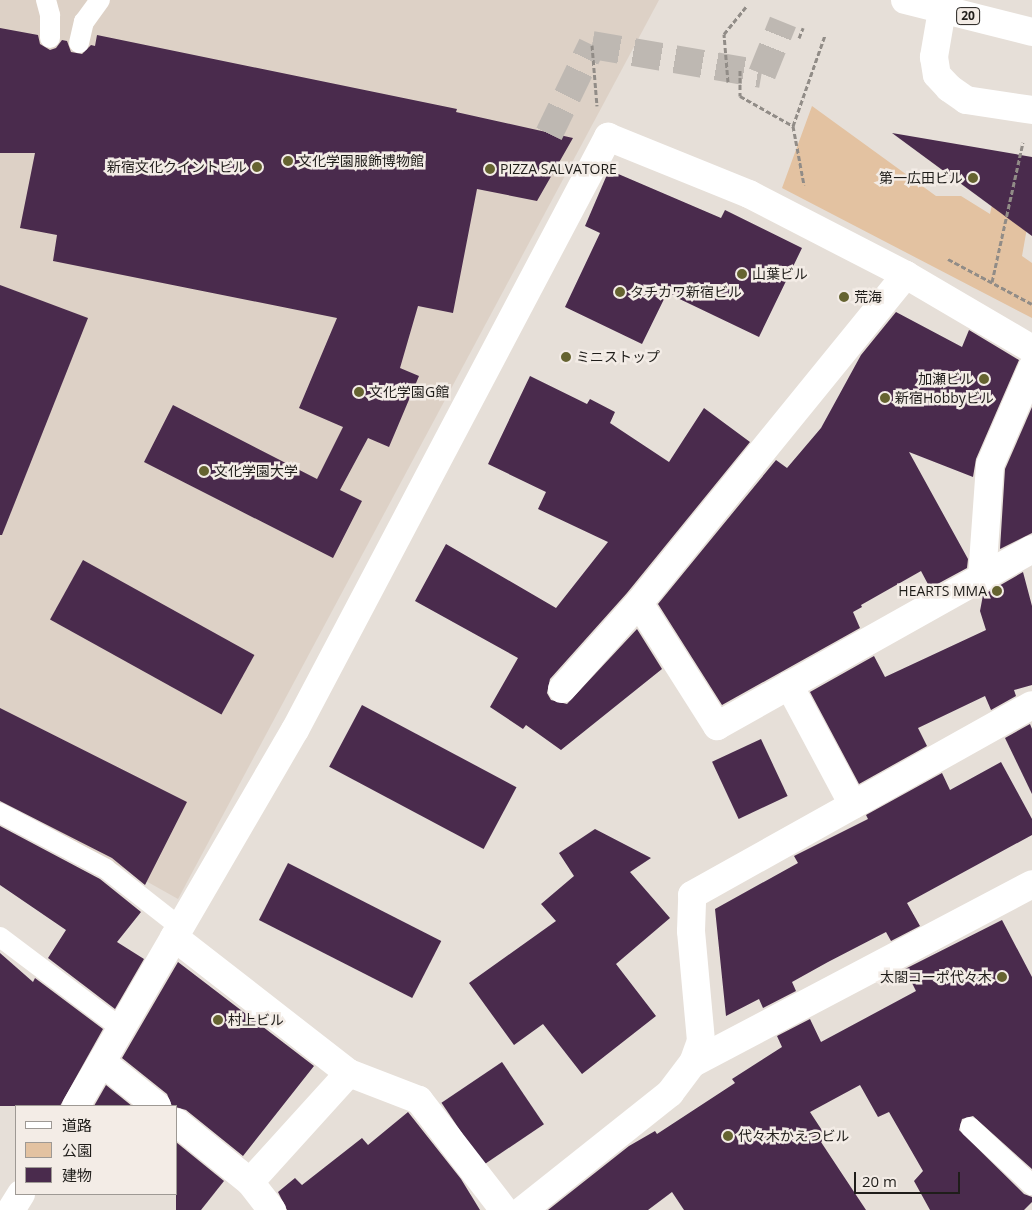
<!DOCTYPE html>
<html>
<head>
<meta charset="utf-8">
<style>
	body { margin:0 }
	#map { position:relative; width:1032px; height:1210px; overflow:hidden; background:#e6dfd8; font-family:"Open Sans","Noto Sans JP",sans-serif }
	div>[style] { position:absolute }
	[style*='--x'] { left:calc(var(--x)*1px); top:calc(var(--y)*1px); width:calc(var(--w)*1px); rotate:calc(var(--a)*1deg) }
	.built>* { inset:0; background:#ddd1c6 }
	.green>* { inset:0; background:#e3c2a1 }
	.building>* { inset:0; background:#4a2b4d; transform-origin:0 0 }
	.pedestrian-tunnel>* { height:28px; margin-top:-14px; transform-origin:0; background:repeating-linear-gradient(90deg,#beb8b2 0 28px,transparent 0 42px) }
	.path>* { height:3px; margin-top:-1.5px; transform-origin:0; background:repeating-linear-gradient(90deg,#918c87 0 5px,transparent 0 7.5px) }
	.service>* { height:20px; margin:-10px; padding:0 10px; transform-origin:10px; border-radius:10px; background:#fff }
	.minor>* { height:28px; margin:-14px; padding:0 14px; transform-origin:14px; border-radius:14px; background:#fff }
	.trunk>* { height:28px; margin:-14px; padding:0 14px; transform-origin:14px; border-radius:14px; background:#fff }
	.dots>* { width:14px; height:14px; translate:-50% -50%; box-sizing:border-box; border:2px solid #f3ece6; border-radius:50% }
	span { translate:-50% -50%; white-space:nowrap; text-align:center; line-height:1.15; -webkit-text-stroke:5px #f3ece6; paint-order:stroke }
	.shield-label span { padding:1px 4px; background:#f3ece6; border:1px solid; border-radius:4px; -webkit-text-stroke-width:0 }
	.shield-label { font-size:12px; color:#1f1d1a; font-weight:700 }
	.poi-label { font-size:14px; color:#1f1d1a }
	.left { translate:0 -50%; text-align:left }
	.right { translate:-100% -50%; text-align:right }
	.legend { position:absolute; left:15px; top:1105px; width:162px; height:90px; box-sizing:border-box; background:#f3ece6; border:1px solid #9e9994; margin:0; padding:6px 9px; list-style:none; font-size:15px; color:#1f1d1a }
	.legend li { display:flex; align-items:center; gap:10px; height:25px }
	.legend b { width:25px; border:1px solid #9e9994 }
	.scale { position:absolute; left:854px; top:1172px; width:106px; height:22px; box-sizing:border-box; border:2px solid #1f1d1a; border-top:0; padding-left:6px; font-size:15px; line-height:18px; white-space:nowrap; color:#1f1d1a; -webkit-text-stroke:4px #f3ece6; paint-order:stroke }
</style>
</head>
<body>
<div id="map">
	<div class="built">
		<i style="clip-path:polygon(0 0,659px 0,178px 899px,0 799px)"></i>
	</div>
	<div class="green">
		<i style="clip-path:polygon(812px 106px,936px 196px,961px 196px,990px 214px,1003px 153px,1032px 200px,1022px 256px,1032px 263px,1032px 318px,782px 188px)"></i>
	</div>
	<div class="building">
		<i style="clip-path:polygon(0 28px,38px 35px,40px 44px,50px 50px,56px 48px,62px 40px,67px 41px,71px 52px,82px 54px,91px 45px,95px 46px,97px 35px,457px 109px,456px 112px,573px 138px,537px 201px,477px 189px,453px 313px,418px 306px,400px 368px,419px 376px,389px 447px,368px 438px,340px 490px,362px 501px,333px 558px,144px 462px,173px 405px,317px 479px,343px 427px,299px 408px,337px 318px,53px 261px,57px 235px,20px 228px,35px 153px,0 153px)"></i>
		<i style="clip-path:polygon(892px 133px,1032px 157px,1032px 236px)"></i>
		<i style="clip-path:polygon(609px 170px,721px 218px,725px 210px,802px 248px,759px 337px,667px 293px,642px 344px,565px 307px,600px 233px,585px 226px)"></i>
		<i style="clip-path:polygon(0 285px,88px 318px,2px 535px,0 535px)"></i>
		<i style="clip-path:polygon(896px 312px,962px 347px,969px 330px,1019px 360px,976px 459px,973px 477px,909px 452px,968px 559px,967px 568px,930px 588px,921px 571px,861px 605px,862px 607px,853px 612px,860px 628px,722px 705px,658px 604px,776px 460px,787px 468px,821px 428px,861px 355px)"></i>
		<i style="clip-path:polygon(530px 376px,587px 404px,590px 399px,615px 412px,610px 423px,669px 462px,704px 408px,750px 442px,627px 593px,550px 679px,547px 693px,551px 700px,567px 704px,637px 629px,662px 669px,561px 750px,526px 725px,523px 729px,490px 707px,518px 658px,415px 601px,446px 544px,556px 608px,608px 542px,538px 509px,546px 492px,488px 464px)"></i>
		<i style="clip-path:polygon(1032px 407px,1032px 533px,1000px 549px,1005px 469px)"></i>
		<i style="left:83px;top:560px;width:196px;height:68px;rotate:29deg"></i>
		<i style="clip-path:polygon(1023px 572px,1032px 606px,1032px 685px,1014px 690px,1016px 696px,991px 710px,985px 696px,918px 728px,927px 746px,859px 784px,810px 692px,874px 656px,885px 677px,986px 630px,980px 611px,983px 595px)"></i>
		<i style="left:362px;top:705px;width:175px;height:70px;rotate:28deg"></i>
		<i style="clip-path:polygon(0 708px,187px 802px,145px 885px,112px 858px,0 801px)"></i>
		<i style="clip-path:polygon(1030px 724px,1032px 729px,1032px 794px,1005px 738px)"></i>
		<i style="left:761px;top:739px;width:63px;height:54px;rotate:65deg"></i>
		<i style="clip-path:polygon(1001px 762px,1032px 819px,1032px 835px,907px 903px,920px 926px,891px 941px,886px 932px,828px 962px,792px 982px,796px 991px,763px 1008px,759px 999px,726px 1016px,715px 909px,798px 863px,794px 856px,868px 819px,866px 815px,942px 773px,950px 790px)"></i>
		<i style="clip-path:polygon(0 826px,100px 879px,141px 912px,117px 942px,144px 959px,115px 1009px,48px 958px,66px 930px,0 885px)"></i>
		<i style="clip-path:polygon(595px 829px,651px 858px,630px 872px,670px 918px,616px 964px,656px 1016px,582px 1074px,543px 1024px,514px 1045px,469px 983px,556px 921px,541px 904px,574px 876px,559px 853px)"></i>
		<i style="left:288px;top:863px;width:172px;height:64px;rotate:27deg"></i>
		<i style="clip-path:polygon(1002px 920px,1032px 977px,1032px 1169px,973px 1116px,962px 1119px,959px 1130px,1024px 1194px,1032px 1197px,1032px 1202px,1024px 1210px,930px 1210px,914px 1181px,923px 1171px,889px 1112px,878px 1117px,860px 1085px,810px 1112px,827px 1138px,821px 1142px,866px 1210px,684px 1210px,672px 1192px,648px 1210px,548px 1210px,629px 1146px,655px 1131px,657px 1134px,735px 1083px,732px 1079px,782px 1047px,777px 1036px,810px 1019px,821px 1042px,916px 991px,905px 969px)"></i>
		<i style="clip-path:polygon(0 953px,33px 982px,35px 978px,103px 1029px,60px 1106px,0 1106px)"></i>
		<i style="clip-path:polygon(178px 962px,314px 1066px,243px 1156px,186px 1110px,172px 1106px,167px 1094px,122px 1058px)"></i>
		<i style="left:502px;top:1062px;width:75px;height:73px;rotate:56deg"></i>
		<i style="clip-path:polygon(106px 1085px,132px 1106px,94px 1106px)"></i>
		<i style="clip-path:polygon(408px 1112px,461px 1179px,480px 1210px,287px 1210px,278px 1192px,295px 1178px,302px 1185px,362px 1138px,368px 1145px)"></i>
		<i style="clip-path:polygon(176px 1142px,224px 1181px,201px 1210px,176px 1210px)"></i>
	</div>
	<div class="pedestrian-tunnel">
		<i style="--x:549;--y:134;--w:99;--a:-64.2"></i>
		<i style="--x:592;--y:45;--w:172;--a:9.7"></i>
		<i style="--x:762;--y:74;--w:56;--a:-68"></i>
	</div>
	<div class="path">
		<i style="--x:799;--y:38;--w:11;--a:-68"></i>
		<i style="--x:592;--y:45;--w:61;--a:85.3"></i>
		<i style="--x:740;--y:70;--w:26;--a:90"></i>
		<i style="--x:740;--y:96;--w:61;--a:29.5"></i>
		<i style="--x:793;--y:126;--w:60;--a:79.4"></i>
		<i style="--x:728;--y:82;--w:48;--a:-94.8"></i>
		<i style="--x:724;--y:34;--w:35;--a:-51"></i>
		<i style="--x:793;--y:126;--w:96;--a:-70.6"></i>
		<i style="--x:948;--y:259;--w:95;--a:28.2"></i>
		<i style="--x:992;--y:282;--w:143;--a:-77.5"></i>
	</div>
	<div class="service">
		<i style="--x:46;--y:0;--w:16;--a:75"></i>
		<i style="--x:50;--y:15;--w:23;--a:90"></i>
		<i style="--x:79;--y:43;--w:22;--a:-77"></i>
		<i style="--x:84;--y:22;--w:27;--a:-54"></i>
		<i style="--x:0;--y:813;--w:120;--a:27.8"></i>
		<i style="--x:106;--y:869;--w:94;--a:38.1"></i>
		<i style="--x:0;--y:937;--w:153;--a:37"></i>
		<i style="--x:970;--y:1127;--w:85;--a:43.1"></i>
	</div>
	<div class="minor">
		<i style="--x:942;--y:10;--w:48;--a:99.7"></i>
		<i style="--x:934;--y:57;--w:18;--a:81"></i>
		<i style="--x:937;--y:75;--w:18;--a:47"></i>
		<i style="--x:949;--y:88;--w:21;--a:35"></i>
		<i style="--x:966;--y:100;--w:67;--a:8.6"></i>
		<i style="--x:982;--y:577;--w:112;--a:-85.9"></i>
		<i style="--x:990;--y:465;--w:106;--a:-66.6"></i>
		<i style="--x:639;--y:603;--w:146;--a:57.6"></i>
		<i style="--x:717;--y:726;--w:361;--a:-29.3"></i>
		<i style="--x:789;--y:685;--w:136;--a:61.9"></i>
		<i style="--x:562;--y:689;--w:115;--a:-48.2"></i>
		<i style="--x:639;--y:603;--w:423;--a:-50.9"></i>
		<i style="--x:174;--y:937;--w:222;--a:37.9"></i>
		<i style="--x:349;--y:1073;--w:75;--a:21.1"></i>
		<i style="--x:419;--y:1100;--w:139;--a:52.3"></i>
		<i style="--x:103;--y:1063;--w:69;--a:38.5"></i>
		<i style="--x:693;--y:1063;--w:23;--a:-70"></i>
		<i style="--x:701;--y:1041;--w:110;--a:-95.2"></i>
		<i style="--x:691;--y:931;--w:36;--a:-88"></i>
		<i style="--x:692;--y:895;--w:389;--a:-29.2"></i>
		<i style="--x:76;--y:1106;--w:435;--a:-59.8"></i>
		<i style="--x:295;--y:730;--w:671;--a:-62.17"></i>
		<i style="--x:608;--y:137;--w:152;--a:22"></i>
		<i style="--x:749;--y:194;--w:177;--a:27.3"></i>
		<i style="--x:906;--y:275;--w:146;--a:30.4"></i>
		<i style="--x:176;--y:1122;--w:95;--a:39"></i>
		<i style="--x:250;--y:1182;--w:36;--a:52"></i>
		<i style="--x:250;--y:1182;--w:147;--a:-47.8"></i>
		<i style="--x:11;--y:1210;--w:19;--a:-58"></i>
		<i style="--x:523;--y:1210;--w:188;--a:-38.5"></i>
		<i style="--x:670;--y:1093;--w:38;--a:-53"></i>
		<i style="--x:693;--y:1063;--w:383;--a:-27.8"></i>
	</div>
	<div class="trunk">
		<i style="--x:905;--y:0;--w:131;--a:14.1"></i>
	</div>
	<div class="dots">
		<i style="left:288px;top:161px;background:#656330"></i>
		<i style="left:257px;top:167px;background:#656330"></i>
		<i style="left:490px;top:169px;background:#656330"></i>
		<i style="left:973px;top:178px;background:#656330"></i>
		<i style="left:742px;top:274px;background:#656330"></i>
		<i style="left:620px;top:292px;background:#656330"></i>
		<i style="left:844px;top:297px;background:#656330"></i>
		<i style="left:566px;top:357px;background:#656330"></i>
		<i style="left:984px;top:379px;background:#656330"></i>
		<i style="left:359px;top:392px;background:#656330"></i>
		<i style="left:885px;top:398px;background:#656330"></i>
		<i style="left:204px;top:471px;background:#656330"></i>
		<i style="left:997px;top:591px;background:#656330"></i>
		<i style="left:1002px;top:977px;background:#656330"></i>
		<i style="left:218px;top:1020px;background:#656330"></i>
		<i style="left:728px;top:1136px;background:#656330"></i>
	</div>
	<div class="shield-label">
		<span style="left:968px;top:16px">20</span>
	</div>
	<div class="poi-label">
		<span class="left" style="left:298px;top:161px">文化学園服飾博物館</span>
		<span class="right" style="left:247px;top:167px">新宿文化クイントビル</span>
		<span class="left" style="left:500px;top:169px">PIZZA SALVATORE</span>
		<span class="right" style="left:963px;top:178px">第一広田ビル</span>
		<span class="left" style="left:752px;top:274px">山葉ビル</span>
		<span class="left" style="left:630px;top:292px">タチカワ新宿ビル</span>
		<span class="left" style="left:854px;top:297px">荒海</span>
		<span class="left" style="left:576px;top:357px">ミニストップ</span>
		<span class="right" style="left:974px;top:379px">加瀬ビル</span>
		<span class="left" style="left:369px;top:392px">文化学園G館</span>
		<span class="left" style="left:895px;top:398px">新宿Hobbyビル</span>
		<span class="left" style="left:214px;top:471px">文化学園大学</span>
		<span class="right" style="left:987px;top:591px">HEARTS MMA</span>
		<span class="right" style="left:992px;top:977px">太閤コーポ代々木</span>
		<span class="left" style="left:228px;top:1020px">村上ビル</span>
		<span class="left" style="left:738px;top:1136px">代々木かえつビル</span>
	</div>
	<ul class="legend">
	<li><b style="height:6px;background:#fff"></b>道路</li>
	<li><b style="height:14px;background:#e3c2a1"></b>公園</li>
	<li><b style="height:14px;background:#4a2b4d"></b>建物</li>
	</ul>
	<div class="scale">20 m</div>
</div>
</body>
</html>
